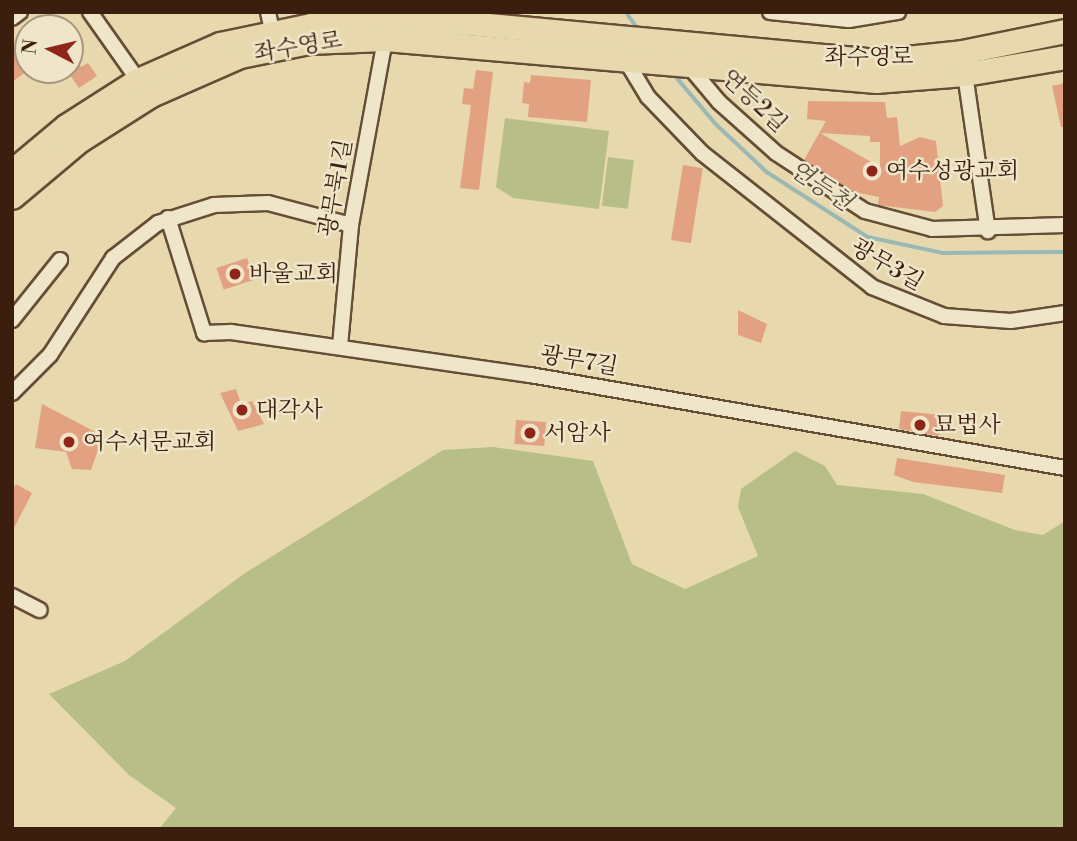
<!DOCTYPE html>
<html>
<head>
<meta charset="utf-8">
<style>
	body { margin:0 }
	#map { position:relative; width:1077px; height:841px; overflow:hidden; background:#e7d9ad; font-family:"Libre Bodoni","Noto Serif KR",serif }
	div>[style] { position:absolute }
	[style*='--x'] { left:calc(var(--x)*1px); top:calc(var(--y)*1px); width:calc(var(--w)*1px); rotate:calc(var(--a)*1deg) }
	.green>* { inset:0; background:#b8be88; transform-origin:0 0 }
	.stream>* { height:3.5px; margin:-1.75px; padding:0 1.75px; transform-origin:1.75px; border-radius:1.75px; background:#9ab8b4 }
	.building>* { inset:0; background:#e2a181; transform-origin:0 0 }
	.roads { filter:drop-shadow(2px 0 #664d35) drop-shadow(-2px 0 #664d35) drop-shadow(0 2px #664d35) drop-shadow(0 -2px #664d35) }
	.minor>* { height:14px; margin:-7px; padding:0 7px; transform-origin:7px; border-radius:7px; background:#efe6ca }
	.primary>* { height:23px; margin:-11.5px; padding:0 11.5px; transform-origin:11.5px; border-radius:11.5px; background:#e7d9ad }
	.dots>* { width:19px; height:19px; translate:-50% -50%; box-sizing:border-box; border:4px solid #efe6ca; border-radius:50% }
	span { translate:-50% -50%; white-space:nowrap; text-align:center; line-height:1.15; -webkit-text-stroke:5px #efe6ca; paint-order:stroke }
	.street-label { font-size:23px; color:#3b1e0d }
	.poi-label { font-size:23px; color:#3b1e0d }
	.left { translate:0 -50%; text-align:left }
	.water-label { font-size:24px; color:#584c3f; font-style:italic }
	.frame { position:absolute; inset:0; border:14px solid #3b1e0d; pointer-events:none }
	.north { position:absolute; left:14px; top:14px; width:70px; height:70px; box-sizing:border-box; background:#efe6ca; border:2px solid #a7967e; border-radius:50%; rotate:277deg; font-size:19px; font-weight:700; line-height:28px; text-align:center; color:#3b1e0d }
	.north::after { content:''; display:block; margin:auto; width:24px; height:32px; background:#8f2418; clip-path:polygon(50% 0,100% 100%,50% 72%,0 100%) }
</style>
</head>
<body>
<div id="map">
	<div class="green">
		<i style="clip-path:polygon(505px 118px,609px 131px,599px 209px,513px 198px,496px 187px)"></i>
		<i style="left:608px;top:157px;width:26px;height:49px;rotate:7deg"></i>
		<i style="clip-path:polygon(493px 447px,593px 461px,632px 564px,685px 589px,758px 556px,738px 507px,741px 489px,795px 451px,825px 466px,837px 485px,923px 494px,1015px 530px,1043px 535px,1065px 521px,1065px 829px,159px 829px,176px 808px,129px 775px,49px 694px,125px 661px,245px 573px,443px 450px)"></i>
	</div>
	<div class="stream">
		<i style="--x:626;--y:12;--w:22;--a:54"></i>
		<i style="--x:672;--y:72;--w:68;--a:49.8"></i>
		<i style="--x:716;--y:124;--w:70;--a:43.3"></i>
		<i style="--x:767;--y:172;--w:120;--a:32.8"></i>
		<i style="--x:868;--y:237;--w:77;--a:12"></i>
		<i style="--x:943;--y:253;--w:122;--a:-0.5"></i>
	</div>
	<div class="building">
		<i style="clip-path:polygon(12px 50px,27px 71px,12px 82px)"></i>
		<i style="clip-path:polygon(70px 52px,81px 67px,88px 63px,97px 76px,79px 88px,70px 75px)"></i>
		<i style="clip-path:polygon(476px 70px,493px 72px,479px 190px,460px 188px,471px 105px,462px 104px,464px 88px,473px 89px)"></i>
		<i style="clip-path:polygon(531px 75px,591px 80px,587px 122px,528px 117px,529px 104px,522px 103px,524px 82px,530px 83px)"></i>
		<i style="clip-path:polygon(1065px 83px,1065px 127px,1061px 127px,1052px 86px)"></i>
		<i style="clip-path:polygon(evenodd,808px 101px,885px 102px,887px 118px,897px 117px,900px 146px,920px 137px,936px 141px,943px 206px,935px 212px,878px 205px,879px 197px,854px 192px,804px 160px,826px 121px,807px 119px,808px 101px,820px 133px,870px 136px,870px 142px,880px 142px,880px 167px,820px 133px)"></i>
		<i style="left:683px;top:165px;width:20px;height:76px;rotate:9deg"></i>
		<i style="left:247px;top:258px;width:23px;height:32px;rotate:72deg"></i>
		<i style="clip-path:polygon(738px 310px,767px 324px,761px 343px,738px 335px)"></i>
		<i style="clip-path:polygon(236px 389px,241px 404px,252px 401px,264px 424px,238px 431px,220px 393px)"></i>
		<i style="clip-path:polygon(42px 404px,103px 436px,91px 470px,72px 469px,66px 452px,35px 448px)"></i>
		<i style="clip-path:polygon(901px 411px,941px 415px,939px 436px,899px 429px)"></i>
		<i style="left:516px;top:420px;width:30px;height:24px;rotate:4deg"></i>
		<i style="clip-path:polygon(897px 458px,1005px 475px,1002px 493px,913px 482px,894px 475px)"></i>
		<i style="clip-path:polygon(16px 484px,32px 493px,12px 532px,12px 490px)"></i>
	</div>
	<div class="roads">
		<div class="minor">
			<i style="--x:90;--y:12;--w:83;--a:54.8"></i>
			<i style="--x:268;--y:12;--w:19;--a:78"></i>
			<i style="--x:770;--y:12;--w:79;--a:5.8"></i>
			<i style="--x:849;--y:20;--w:50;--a:-9.3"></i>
			<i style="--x:12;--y:18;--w:10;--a:-37"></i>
			<i style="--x:622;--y:54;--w:50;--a:58.8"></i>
			<i style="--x:648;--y:97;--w:78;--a:46"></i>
			<i style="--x:702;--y:153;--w:216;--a:38.2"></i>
			<i style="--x:872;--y:287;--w:78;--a:21.9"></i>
			<i style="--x:944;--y:316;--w:67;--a:4.3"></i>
			<i style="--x:1011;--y:321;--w:55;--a:-8.4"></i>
			<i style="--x:688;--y:65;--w:48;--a:50"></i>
			<i style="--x:719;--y:102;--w:76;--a:41.8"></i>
			<i style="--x:776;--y:153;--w:106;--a:33.1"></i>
			<i style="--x:865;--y:211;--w:69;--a:15"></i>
			<i style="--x:932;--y:229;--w:133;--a:-1.7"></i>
			<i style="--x:965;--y:74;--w:159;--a:81.7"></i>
			<i style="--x:168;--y:218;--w:121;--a:72.6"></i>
			<i style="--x:204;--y:333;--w:27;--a:-2"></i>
			<i style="--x:231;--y:332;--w:302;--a:8.2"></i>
			<i style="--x:530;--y:375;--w:543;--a:9.86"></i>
			<i style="--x:12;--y:320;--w:77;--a:-51.3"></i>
			<i style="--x:340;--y:346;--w:121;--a:-84.8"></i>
			<i style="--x:351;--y:225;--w:189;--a:-79.6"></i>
			<i style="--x:12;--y:393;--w:54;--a:-45"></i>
			<i style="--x:50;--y:355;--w:116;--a:-57"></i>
			<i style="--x:113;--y:258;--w:57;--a:-37.9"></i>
			<i style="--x:158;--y:223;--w:59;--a:-17.8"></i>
			<i style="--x:214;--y:205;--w:54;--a:-2.1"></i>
			<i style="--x:268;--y:203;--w:86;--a:14.8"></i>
			<i style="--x:12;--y:596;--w:31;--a:27"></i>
		</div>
		<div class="primary">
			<i style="--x:12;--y:171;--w:70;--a:-39.8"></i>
			<i style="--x:66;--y:126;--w:85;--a:-32.6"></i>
			<i style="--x:138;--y:80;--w:90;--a:-23.7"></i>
			<i style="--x:220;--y:44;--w:93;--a:-11.8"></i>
			<i style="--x:311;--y:25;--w:49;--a:-5.8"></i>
			<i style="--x:360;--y:20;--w:107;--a:1.6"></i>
			<i style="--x:467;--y:23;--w:412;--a:5.3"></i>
			<i style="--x:877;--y:61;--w:85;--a:-6"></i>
			<i style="--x:962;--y:52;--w:105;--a:-11.5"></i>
			<i style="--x:12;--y:197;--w:89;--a:-40"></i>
			<i style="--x:80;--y:140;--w:84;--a:-32.4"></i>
			<i style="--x:151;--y:95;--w:97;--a:-23.7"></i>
			<i style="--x:240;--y:56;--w:69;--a:-11.6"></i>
			<i style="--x:308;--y:42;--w:77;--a:-2.2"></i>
			<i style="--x:385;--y:39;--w:493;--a:4.9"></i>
			<i style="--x:876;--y:81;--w:89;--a:-4.5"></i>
			<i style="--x:965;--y:74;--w:101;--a:-9.6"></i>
		</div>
	</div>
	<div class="dots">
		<i style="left:872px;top:171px;background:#8f2418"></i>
		<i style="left:235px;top:274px;background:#8f2418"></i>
		<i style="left:242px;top:410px;background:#8f2418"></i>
		<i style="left:920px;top:425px;background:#8f2418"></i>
		<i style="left:530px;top:433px;background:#8f2418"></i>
		<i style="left:69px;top:442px;background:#8f2418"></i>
	</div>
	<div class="street-label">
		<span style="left:298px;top:47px;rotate:-9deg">좌수영로</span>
		<span style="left:869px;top:57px">좌수영로</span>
		<span style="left:754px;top:101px;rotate:43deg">연등2길</span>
		<span style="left:336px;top:188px;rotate:-80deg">광무북1길</span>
		<span style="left:887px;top:265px;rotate:30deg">광무3길</span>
		<span style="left:579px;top:361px;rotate:10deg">광무7길</span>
	</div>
	<div class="poi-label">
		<span class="left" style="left:886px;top:171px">여수성광교회</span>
		<span class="left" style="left:249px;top:274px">바울교회</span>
		<span class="left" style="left:256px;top:410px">대각사</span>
		<span class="left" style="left:934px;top:425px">묘법사</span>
		<span class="left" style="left:544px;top:433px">서암사</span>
		<span class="left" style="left:83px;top:442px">여수서문교회</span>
	</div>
	<div class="water-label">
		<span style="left:820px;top:187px;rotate:34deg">연등천</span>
	</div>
	<div class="frame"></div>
	<div class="north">N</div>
</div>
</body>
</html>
